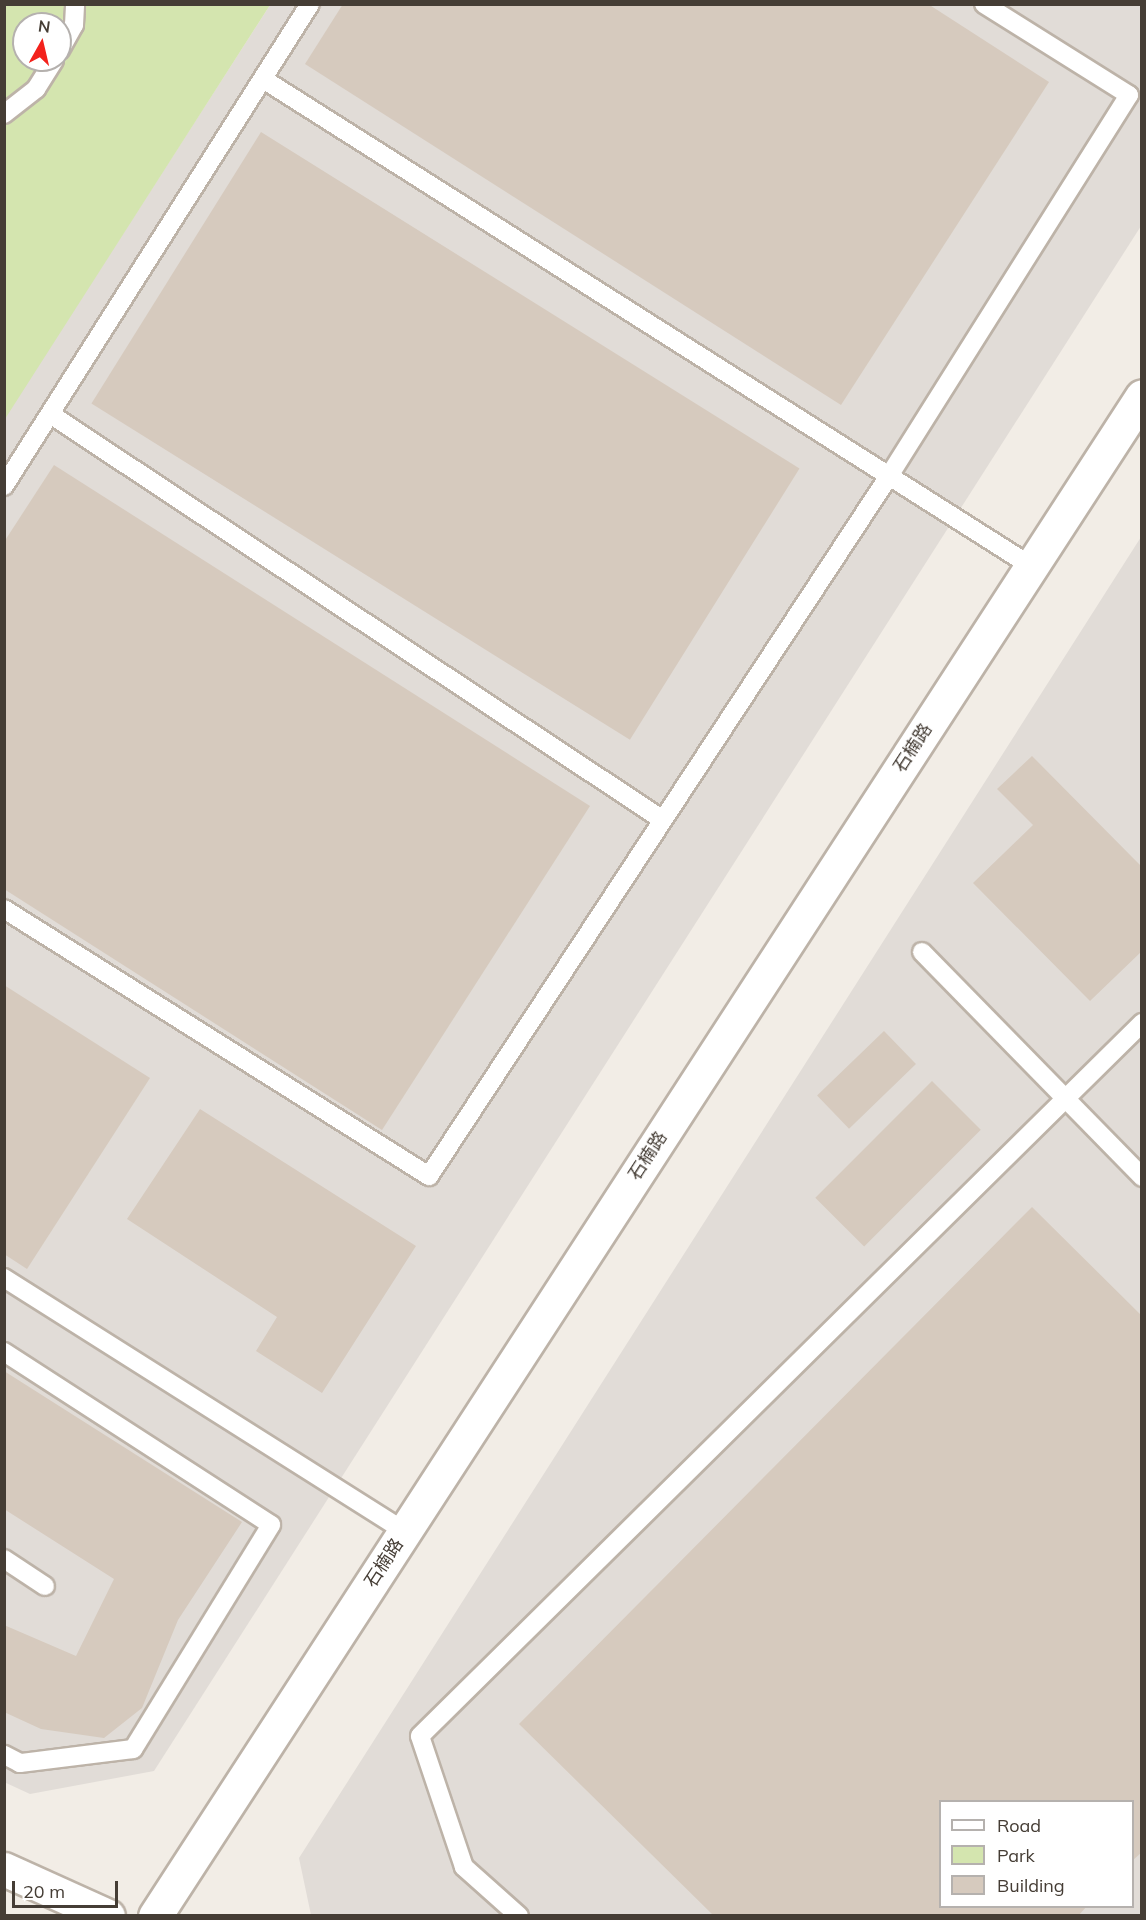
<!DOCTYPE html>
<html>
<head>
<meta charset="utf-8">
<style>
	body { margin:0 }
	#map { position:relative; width:1146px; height:1920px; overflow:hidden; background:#f2ede6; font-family:Mulish,"Noto Sans SC",sans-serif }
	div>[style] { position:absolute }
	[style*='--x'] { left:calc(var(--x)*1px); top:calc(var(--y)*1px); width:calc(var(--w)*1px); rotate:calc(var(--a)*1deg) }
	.industrial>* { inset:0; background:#e1dcd7 }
	.green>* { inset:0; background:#d4e5af }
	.building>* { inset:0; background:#d6cabe; transform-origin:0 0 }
	.roads { filter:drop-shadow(2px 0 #bdb3a8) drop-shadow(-2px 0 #bdb3a8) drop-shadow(0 2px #bdb3a8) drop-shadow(0 -2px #bdb3a8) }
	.service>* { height:18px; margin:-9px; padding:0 9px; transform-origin:9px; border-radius:9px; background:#fff }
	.tertiary>* { height:33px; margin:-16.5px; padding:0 16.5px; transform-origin:16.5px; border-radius:16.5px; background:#fff }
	span { translate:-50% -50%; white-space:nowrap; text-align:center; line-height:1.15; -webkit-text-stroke:5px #fff; paint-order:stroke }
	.street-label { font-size:18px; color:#453d35 }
	.frame { position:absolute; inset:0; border:6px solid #453d35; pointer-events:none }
	.legend { position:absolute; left:939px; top:1800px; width:195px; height:108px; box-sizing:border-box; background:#fff; border:2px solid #b5b1ae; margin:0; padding:8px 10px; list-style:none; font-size:18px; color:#453d35 }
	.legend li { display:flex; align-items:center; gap:12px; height:30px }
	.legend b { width:30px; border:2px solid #b5b1ae }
	.north { position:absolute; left:12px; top:12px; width:60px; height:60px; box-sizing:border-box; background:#fff; border:2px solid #b5b1ae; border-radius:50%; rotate:8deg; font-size:16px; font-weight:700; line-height:24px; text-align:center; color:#453d35 }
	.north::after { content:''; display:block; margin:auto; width:21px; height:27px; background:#f3221c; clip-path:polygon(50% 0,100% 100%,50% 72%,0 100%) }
	.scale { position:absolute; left:12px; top:1881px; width:106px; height:27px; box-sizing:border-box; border:3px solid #453d35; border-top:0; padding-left:8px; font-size:18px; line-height:21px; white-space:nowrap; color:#453d35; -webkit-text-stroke:4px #fff; paint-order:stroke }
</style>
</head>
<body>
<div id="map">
	<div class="industrial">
		<i style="clip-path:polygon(270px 5px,1141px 5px,1141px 226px,154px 1771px,30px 1794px,4px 1782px,4px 419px)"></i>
		<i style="clip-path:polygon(evenodd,1141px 537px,1141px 1915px,311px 1915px,299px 1858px,1141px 537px,940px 1802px,1132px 1802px,1132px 1906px,940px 1906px,940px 1802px)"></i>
	</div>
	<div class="green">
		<i style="clip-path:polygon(evenodd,5px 5px,270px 5px,5px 419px,5px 5px,24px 24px,60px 24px,60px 60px,24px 60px,24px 24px)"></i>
	</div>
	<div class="building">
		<i style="clip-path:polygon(343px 4px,928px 4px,1049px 82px,841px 405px,305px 64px)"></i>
		<i style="left:261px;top:132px;width:635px;height:320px;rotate:32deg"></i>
		<i style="clip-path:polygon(54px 465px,590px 806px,382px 1130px,4px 889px,4px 542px)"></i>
		<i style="clip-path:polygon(1032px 756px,1142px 867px,1142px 951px,1090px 1001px,973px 883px,1033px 825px,997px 789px)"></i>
		<i style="clip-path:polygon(4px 985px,150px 1078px,27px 1269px,4px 1254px)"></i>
		<i style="left:884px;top:1031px;width:46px;height:93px;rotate:46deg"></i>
		<i style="left:932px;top:1081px;width:69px;height:165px;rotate:45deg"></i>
		<i style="clip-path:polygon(200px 1109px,416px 1246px,322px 1393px,256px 1351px,277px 1317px,127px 1219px)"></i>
		<i style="clip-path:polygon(1032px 1207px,1142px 1316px,1142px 1852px,1132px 1861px,1132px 1802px,940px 1802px,940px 1906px,1087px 1906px,1078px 1916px,714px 1916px,519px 1724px)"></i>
		<i style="clip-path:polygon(4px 1371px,242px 1522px,178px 1620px,142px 1708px,104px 1738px,41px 1729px,4px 1712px,4px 1625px,76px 1656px,114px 1579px,4px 1509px)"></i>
	</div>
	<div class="roads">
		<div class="service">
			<i style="--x:60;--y:50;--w:29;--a:-61"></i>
			<i style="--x:74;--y:25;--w:21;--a:-87"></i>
			<i style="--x:263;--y:79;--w:909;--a:32.38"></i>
			<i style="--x:4;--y:114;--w:41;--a:-38"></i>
			<i style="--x:36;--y:89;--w:34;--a:-58"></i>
			<i style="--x:50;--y:414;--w:735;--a:33.52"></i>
			<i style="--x:4;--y:486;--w:571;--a:-57.59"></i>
			<i style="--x:4;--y:909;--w:502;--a:32.14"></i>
			<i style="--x:429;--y:1176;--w:838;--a:-56.69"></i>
			<i style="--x:889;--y:476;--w:450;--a:-57.8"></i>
			<i style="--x:1129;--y:95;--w:171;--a:-147.9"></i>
			<i style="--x:922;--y:952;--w:315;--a:45.6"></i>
			<i style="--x:4;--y:1278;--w:473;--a:32.3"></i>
			<i style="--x:4;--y:1352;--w:318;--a:32.9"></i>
			<i style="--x:271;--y:1525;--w:263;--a:121.6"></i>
			<i style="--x:133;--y:1749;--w:114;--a:172.9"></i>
			<i style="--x:20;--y:1763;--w:18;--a:-153"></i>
			<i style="--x:4;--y:1559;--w:49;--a:33.4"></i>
			<i style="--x:519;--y:1916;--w:74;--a:-138.3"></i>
			<i style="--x:464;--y:1867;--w:138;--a:-108.6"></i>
			<i style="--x:420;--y:1736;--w:1015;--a:-44.64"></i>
		</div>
		<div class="tertiary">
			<i style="--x:4;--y:1869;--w:114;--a:24.3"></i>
			<i style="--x:155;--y:1916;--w:1812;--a:-57"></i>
		</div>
	</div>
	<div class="street-label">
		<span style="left:913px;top:748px;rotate:-57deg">石楠路</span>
		<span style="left:648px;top:1156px;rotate:-57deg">石楠路</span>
		<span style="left:384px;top:1563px;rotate:-57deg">石楠路</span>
	</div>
	<div class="frame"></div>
	<ul class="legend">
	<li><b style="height:8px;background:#fff"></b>Road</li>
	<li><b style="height:16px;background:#d4e5af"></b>Park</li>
	<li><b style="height:16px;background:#d6cabe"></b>Building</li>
	</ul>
	<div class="north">N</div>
	<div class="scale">20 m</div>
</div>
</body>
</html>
